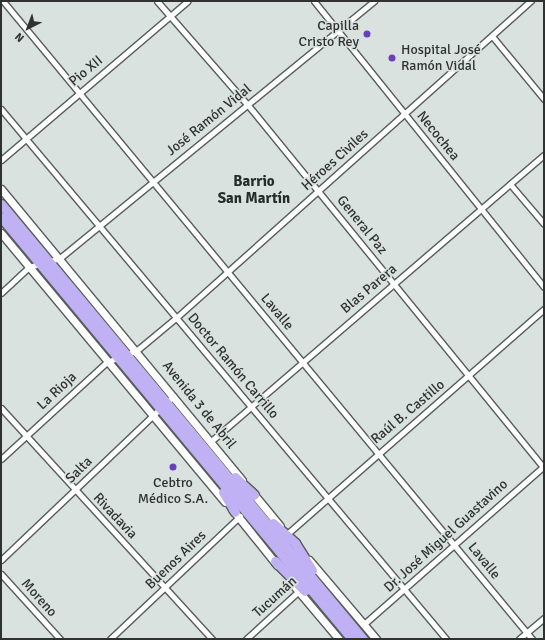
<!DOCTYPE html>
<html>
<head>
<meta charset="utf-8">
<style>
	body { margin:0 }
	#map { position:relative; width:545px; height:640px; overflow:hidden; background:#d9e2de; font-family:Signika,sans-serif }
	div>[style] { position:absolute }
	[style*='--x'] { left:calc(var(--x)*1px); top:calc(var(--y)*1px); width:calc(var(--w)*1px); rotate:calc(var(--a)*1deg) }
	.roads { filter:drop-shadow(1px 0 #575f5b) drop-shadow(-1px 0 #575f5b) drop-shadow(0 1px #575f5b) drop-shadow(0 -1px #575f5b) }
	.street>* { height:5px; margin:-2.5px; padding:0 2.5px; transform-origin:2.5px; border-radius:2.5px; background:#fff }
	.secondary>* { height:7px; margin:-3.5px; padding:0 3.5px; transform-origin:3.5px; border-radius:3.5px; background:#fff }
	.highway>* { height:9px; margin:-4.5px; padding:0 4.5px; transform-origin:4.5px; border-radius:4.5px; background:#c0b1f5 }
	.dots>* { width:11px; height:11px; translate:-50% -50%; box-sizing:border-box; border:2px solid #d9e2de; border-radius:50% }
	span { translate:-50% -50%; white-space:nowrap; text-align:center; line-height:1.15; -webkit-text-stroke:3.5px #d9e2de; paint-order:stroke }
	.poi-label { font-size:14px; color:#2f3231 }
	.right { translate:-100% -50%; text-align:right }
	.left { translate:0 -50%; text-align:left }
	.street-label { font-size:14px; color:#2f3231 }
	.neighbourhood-label { font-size:15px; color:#252c29; font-weight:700 }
	.frame { position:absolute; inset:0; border:2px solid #2f3231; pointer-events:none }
	.north { position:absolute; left:8px; top:8px; width:40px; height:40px; -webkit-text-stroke:3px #d9e2de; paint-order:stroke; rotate:222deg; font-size:11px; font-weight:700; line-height:16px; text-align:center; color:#2f3231 }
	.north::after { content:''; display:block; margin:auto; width:14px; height:18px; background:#2f3231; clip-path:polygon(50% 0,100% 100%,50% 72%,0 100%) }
</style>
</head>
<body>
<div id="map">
	<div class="roads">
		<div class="street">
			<i style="--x:3;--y:1;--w:829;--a:50.34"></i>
			<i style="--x:157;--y:1;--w:137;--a:48.9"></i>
			<i style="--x:247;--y:104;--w:470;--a:50.8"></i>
			<i style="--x:314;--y:1;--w:367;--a:51.2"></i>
			<i style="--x:492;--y:36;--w:82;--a:50.5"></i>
			<i style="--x:1;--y:109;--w:692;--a:49.98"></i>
			<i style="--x:1;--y:160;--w:245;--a:-40.4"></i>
			<i style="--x:510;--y:184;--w:52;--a:49.6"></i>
			<i style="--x:1;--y:293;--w:38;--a:-43"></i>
			<i style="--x:29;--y:267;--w:32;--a:-16"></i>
			<i style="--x:60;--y:258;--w:406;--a:-39.3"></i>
			<i style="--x:1;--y:408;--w:313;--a:47.6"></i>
			<i style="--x:210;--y:442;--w:440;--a:-40.7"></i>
			<i style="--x:1;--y:459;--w:144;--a:-42.5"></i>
			<i style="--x:107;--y:362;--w:31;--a:-21"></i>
			<i style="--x:136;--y:351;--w:53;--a:-39.7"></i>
			<i style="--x:177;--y:317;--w:475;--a:-41.8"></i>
			<i style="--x:287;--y:534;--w:342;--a:-41.2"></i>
			<i style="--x:1;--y:560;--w:238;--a:-43.6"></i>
			<i style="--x:1;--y:574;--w:88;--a:47.8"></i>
			<i style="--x:364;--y:624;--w:240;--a:-41.3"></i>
			<i style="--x:110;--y:639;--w:179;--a:-43.4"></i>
			<i style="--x:246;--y:639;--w:73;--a:-42.2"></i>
			<i style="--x:519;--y:639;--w:33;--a:-40"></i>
		</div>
		<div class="secondary">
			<i style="--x:1;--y:189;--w:378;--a:50.4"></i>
			<i style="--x:1;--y:233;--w:350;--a:50.2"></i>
			<i style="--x:251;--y:491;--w:45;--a:50.4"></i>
			<i style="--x:232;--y:509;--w:72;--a:51.2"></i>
			<i style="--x:309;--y:560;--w:104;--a:49.7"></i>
			<i style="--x:295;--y:587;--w:68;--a:49.8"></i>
		</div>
		<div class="highway">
			<i style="--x:1;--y:204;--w:566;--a:50.23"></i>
			<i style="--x:1;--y:217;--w:549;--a:50.25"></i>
			<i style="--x:235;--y:477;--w:26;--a:43"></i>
			<i style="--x:223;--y:492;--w:23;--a:59"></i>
			<i style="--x:273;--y:523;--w:30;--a:42"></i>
			<i style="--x:295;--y:543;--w:32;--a:58"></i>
			<i style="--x:275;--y:561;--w:42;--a:45"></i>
		</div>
	</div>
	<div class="dots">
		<i style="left:367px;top:34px;background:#6940b9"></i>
		<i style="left:392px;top:58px;background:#6940b9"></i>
		<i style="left:173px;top:467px;background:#6940b9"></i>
	</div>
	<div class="poi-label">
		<span class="right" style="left:359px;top:34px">Capilla<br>Cristo Rey</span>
		<span class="left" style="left:401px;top:58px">Hospital José<br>Ramón Vidal</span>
		<span style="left:173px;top:491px">Cebtro<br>Médico S.A.</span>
	</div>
	<div class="street-label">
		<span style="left:86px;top:71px;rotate:-40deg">Pio XII</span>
		<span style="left:209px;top:120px;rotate:-39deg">José Ramón Vidal</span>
		<span style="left:438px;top:136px;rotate:51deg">Necochea</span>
		<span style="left:335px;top:160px;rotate:-42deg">Héroes Civiles</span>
		<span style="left:362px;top:225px;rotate:51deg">General Paz</span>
		<span style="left:369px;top:289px;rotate:-40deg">Blas Parera</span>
		<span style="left:277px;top:312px;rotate:50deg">Lavalle</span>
		<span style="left:233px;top:366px;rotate:50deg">Doctor Ramón Carrillo</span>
		<span style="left:57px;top:391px;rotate:-43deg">La Rioja</span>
		<span style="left:199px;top:405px;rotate:51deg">Avenida 3 de Abril</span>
		<span style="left:408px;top:412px;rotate:-40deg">Raúl B. Castillo</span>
		<span style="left:79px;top:470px;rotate:-45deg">Salta</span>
		<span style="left:115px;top:516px;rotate:47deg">Rivadavia</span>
		<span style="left:446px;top:536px;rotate:-42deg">Dr. José Miguel Guastavino</span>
		<span style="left:176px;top:560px;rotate:-44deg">Buenos Aires</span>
		<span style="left:484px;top:561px;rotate:51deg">Lavalle</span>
		<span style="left:275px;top:597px;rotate:-42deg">Tucumán</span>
		<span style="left:39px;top:598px;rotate:48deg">Moreno</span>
	</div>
	<div class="neighbourhood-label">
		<span style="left:254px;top:190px">Barrio<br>San Martín</span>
	</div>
	<div class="frame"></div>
	<div class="north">N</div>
</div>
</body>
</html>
